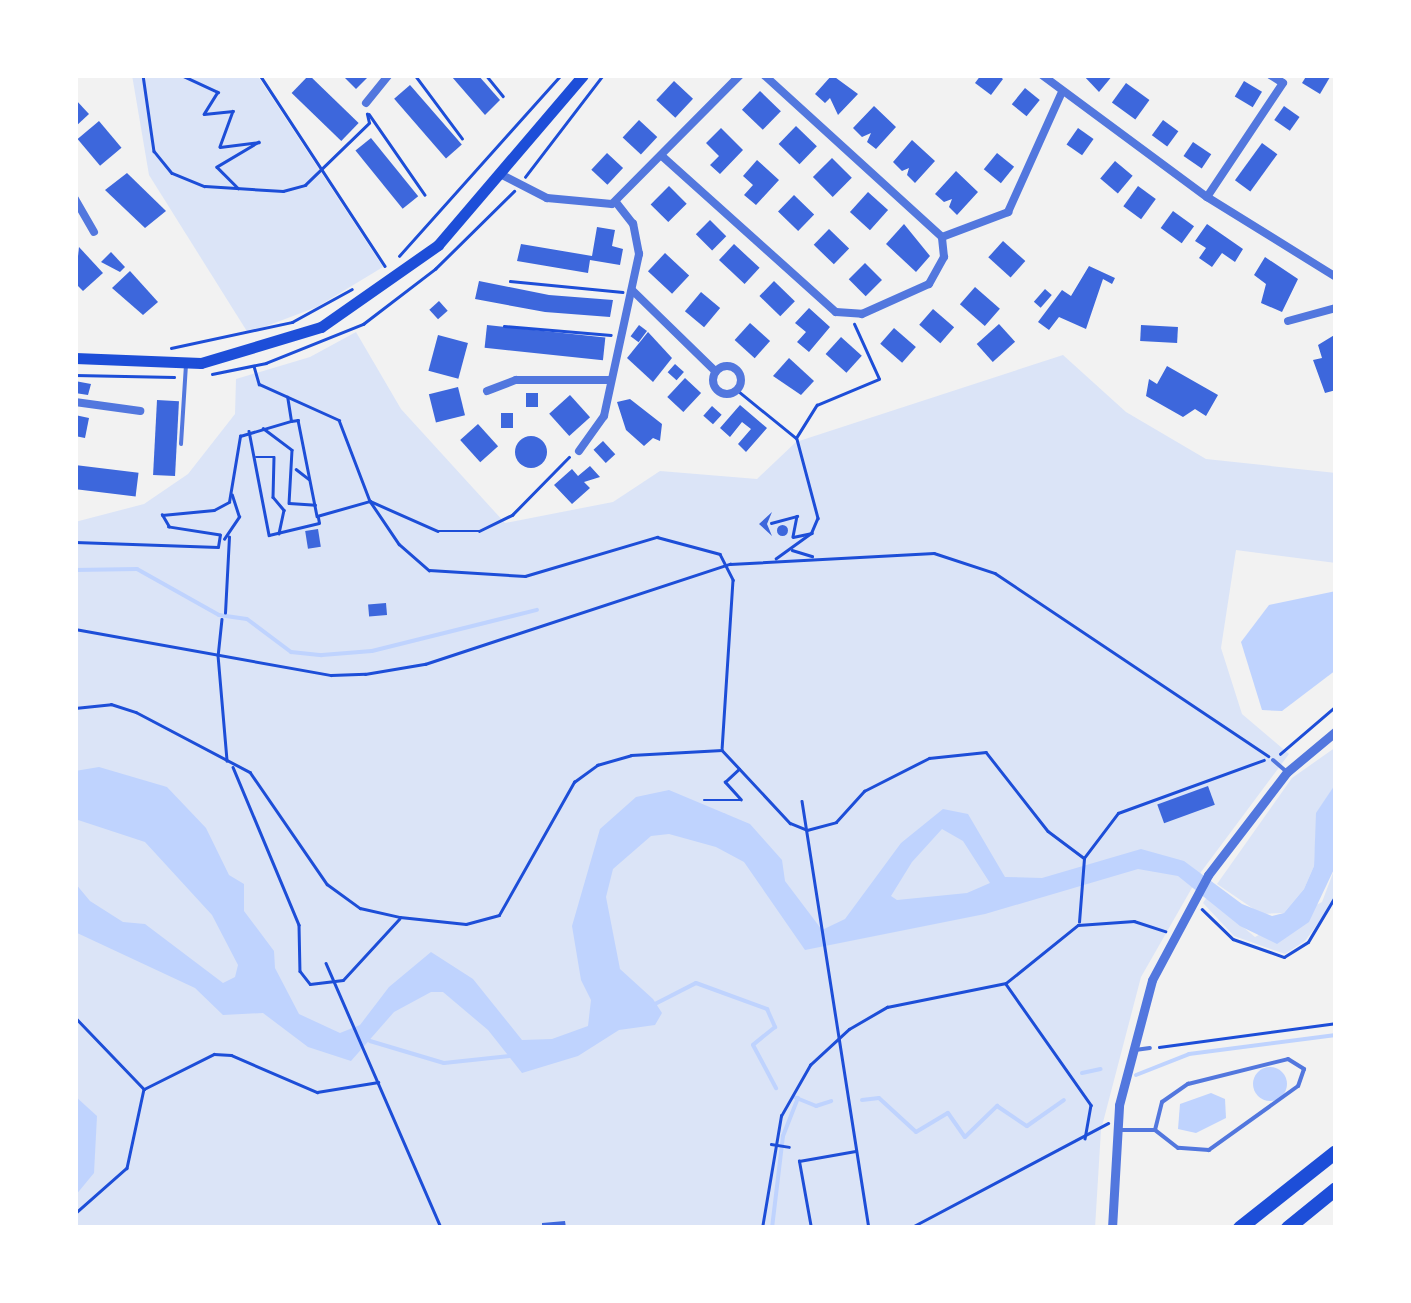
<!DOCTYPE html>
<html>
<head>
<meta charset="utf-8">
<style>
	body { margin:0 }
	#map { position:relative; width:1411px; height:1303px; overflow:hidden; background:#f2f2f2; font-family:"Zilla Slab",serif }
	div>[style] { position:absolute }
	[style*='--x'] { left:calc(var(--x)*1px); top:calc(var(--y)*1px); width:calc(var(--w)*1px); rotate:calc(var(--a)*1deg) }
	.green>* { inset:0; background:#dbe4f7 }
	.water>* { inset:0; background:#bfd3fe }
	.round { border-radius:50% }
	.stream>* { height:4px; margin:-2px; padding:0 2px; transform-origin:2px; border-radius:2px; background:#bfd3fe }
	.building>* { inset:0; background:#3d67dc; transform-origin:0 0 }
	.path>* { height:2.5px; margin:-1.25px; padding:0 1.25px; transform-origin:1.25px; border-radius:1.25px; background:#1d4ed8 }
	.service>* { height:4px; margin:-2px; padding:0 2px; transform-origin:2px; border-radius:2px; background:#5277de }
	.minor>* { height:8px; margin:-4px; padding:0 4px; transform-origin:4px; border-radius:4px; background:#5277de }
	.minor>.ring { margin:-4px; padding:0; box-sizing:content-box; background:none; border:8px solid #5277de; border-radius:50% }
	.tertiary>* { height:9px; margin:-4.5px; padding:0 4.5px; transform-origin:4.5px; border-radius:4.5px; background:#5277de }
	.primary>* { height:11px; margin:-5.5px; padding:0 5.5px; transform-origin:5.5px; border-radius:5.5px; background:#1d4ed8 }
	.motorway>* { height:14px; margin:-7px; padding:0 7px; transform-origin:7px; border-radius:7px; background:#1d4ed8 }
	span { translate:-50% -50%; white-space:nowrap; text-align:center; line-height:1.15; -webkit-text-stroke:10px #fff; paint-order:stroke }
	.frame { position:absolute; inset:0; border:78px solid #fff; pointer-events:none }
</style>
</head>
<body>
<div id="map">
	<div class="green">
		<i style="clip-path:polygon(132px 75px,257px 75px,383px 267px,317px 307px,248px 333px,149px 175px)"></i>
		<i style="clip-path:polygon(356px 332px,401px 409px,505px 523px,613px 502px,660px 471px,757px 479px,796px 442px,1063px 355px,1126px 412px,1206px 459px,1336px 473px,1336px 563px,1236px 550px,1221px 648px,1242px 714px,1289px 754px,1201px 872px,1141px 977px,1101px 1130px,1095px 1228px,75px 1228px,75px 522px,144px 504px,188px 474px,235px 414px,236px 379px,310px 357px)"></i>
		<i style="clip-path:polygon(1336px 747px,1336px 783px,1317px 813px,1314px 866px,1304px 889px,1284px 913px,1261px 914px,1217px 884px,1292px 778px)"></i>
		<i style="clip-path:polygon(1336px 865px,1336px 899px,1305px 941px,1285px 954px,1234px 936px,1203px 903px,1207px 897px,1255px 937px,1322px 902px)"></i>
	</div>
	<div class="water">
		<i style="clip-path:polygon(1336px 591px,1336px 670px,1282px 711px,1262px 710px,1241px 642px,1269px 605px)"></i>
		<i style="clip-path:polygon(evenodd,99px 767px,167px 787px,206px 828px,229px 875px,244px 884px,244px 911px,274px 951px,275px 968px,299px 1014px,340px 1033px,360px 1025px,389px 987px,431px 952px,473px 979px,522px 1040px,552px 1039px,588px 1026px,591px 1000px,581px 980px,572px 926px,600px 829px,636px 797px,669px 790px,750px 824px,782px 860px,785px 881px,822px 930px,845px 919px,901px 843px,943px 809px,968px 814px,1005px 877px,1042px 878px,1141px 849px,1184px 861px,1242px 904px,1272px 916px,1284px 913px,1304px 889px,1314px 866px,1316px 813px,1336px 783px,1336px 865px,1309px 922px,1277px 944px,1240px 926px,1178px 876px,1138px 869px,985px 914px,805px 950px,744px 862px,716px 847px,669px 834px,651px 836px,613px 869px,606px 897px,620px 969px,653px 999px,662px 1013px,655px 1025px,619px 1030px,578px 1056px,522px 1073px,488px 1030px,443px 992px,431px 992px,394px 1012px,351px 1061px,308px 1047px,263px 1013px,223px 1015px,195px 988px,75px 932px,75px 883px,90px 901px,123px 922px,145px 924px,223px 983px,235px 977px,238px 965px,212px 915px,145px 842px,75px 819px,75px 771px,99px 767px,942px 829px,963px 841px,990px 883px,967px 893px,897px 900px,891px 896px,912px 862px,942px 829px)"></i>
		<i class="round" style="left:1253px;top:1067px;width:34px;height:34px"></i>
		<i style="clip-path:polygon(1211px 1093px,1225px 1099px,1226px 1118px,1196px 1133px,1178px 1129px,1180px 1104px)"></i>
		<i style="clip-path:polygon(75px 1096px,97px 1116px,94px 1173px,75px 1196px)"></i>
	</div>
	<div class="stream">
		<i style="--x:75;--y:570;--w:62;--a:-0.9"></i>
		<i style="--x:137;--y:569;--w:94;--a:29.3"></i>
		<i style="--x:219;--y:615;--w:28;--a:8"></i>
		<i style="--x:247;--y:619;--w:55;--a:36.9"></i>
		<i style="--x:291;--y:652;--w:31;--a:6"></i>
		<i style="--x:322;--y:655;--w:50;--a:-4.6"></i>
		<i style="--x:372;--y:651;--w:170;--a:-14"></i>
		<i style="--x:653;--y:1005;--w:48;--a:-27.1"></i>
		<i style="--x:696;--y:983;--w:76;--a:20.1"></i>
		<i style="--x:767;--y:1009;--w:20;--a:66"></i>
		<i style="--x:775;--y:1027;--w:28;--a:141"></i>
		<i style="--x:753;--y:1045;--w:49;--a:61.9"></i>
		<i style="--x:370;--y:1041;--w:77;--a:16.6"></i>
		<i style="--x:444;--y:1063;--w:66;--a:-6.1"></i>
		<i style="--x:1082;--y:1073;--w:19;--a:-12"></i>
		<i style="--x:1136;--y:1075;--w:57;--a:-21.6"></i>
		<i style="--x:1189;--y:1054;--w:148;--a:-7.4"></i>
		<i style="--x:794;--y:1097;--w:24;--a:22"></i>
		<i style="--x:816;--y:1106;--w:16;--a:-18"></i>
		<i style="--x:862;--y:1100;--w:17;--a:-7"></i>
		<i style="--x:879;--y:1098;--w:50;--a:42.6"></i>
		<i style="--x:916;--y:1132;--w:37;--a:-31"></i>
		<i style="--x:948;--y:1113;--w:29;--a:55"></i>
		<i style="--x:965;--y:1137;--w:45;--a:-44.1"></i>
		<i style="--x:997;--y:1106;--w:36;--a:34"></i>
		<i style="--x:1027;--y:1126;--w:45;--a:-35.1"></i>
		<i style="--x:772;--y:1228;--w:93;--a:-83.2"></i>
		<i style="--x:783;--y:1136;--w:41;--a:-68.5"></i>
	</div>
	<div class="building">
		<i style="left:309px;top:75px;width:69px;height:25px;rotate:44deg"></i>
		<i style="clip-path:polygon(342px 75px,370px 75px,356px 89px)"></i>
		<i style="clip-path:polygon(478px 75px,500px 100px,485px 115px,452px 77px)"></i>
		<i style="clip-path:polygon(832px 75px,858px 94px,838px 115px,830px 98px,825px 103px,815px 94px)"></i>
		<i style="clip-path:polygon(981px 75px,998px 75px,1003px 79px,991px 95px,975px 83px)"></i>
		<i style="clip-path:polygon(1083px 75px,1113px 75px,1099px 92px)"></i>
		<i style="clip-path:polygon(1307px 75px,1326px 75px,1330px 77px,1320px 94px,1302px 83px)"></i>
		<i style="left:674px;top:81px;width:26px;height:26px;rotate:43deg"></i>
		<i style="left:1244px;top:81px;width:21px;height:18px;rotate:31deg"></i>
		<i style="left:1126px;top:83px;width:29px;height:24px;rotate:36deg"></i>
		<i style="left:410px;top:85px;width:79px;height:21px;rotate:49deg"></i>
		<i style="left:1025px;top:88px;width:19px;height:21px;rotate:39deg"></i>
		<i style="left:760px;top:91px;width:29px;height:26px;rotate:44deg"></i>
		<i style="clip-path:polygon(75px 99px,89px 114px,75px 127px)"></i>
		<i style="clip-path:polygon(874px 106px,896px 127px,876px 149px,867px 142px,871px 133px,862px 137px,853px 128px)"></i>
		<i style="left:1284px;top:106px;width:19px;height:17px;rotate:35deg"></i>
		<i style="left:639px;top:120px;width:25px;height:24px;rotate:43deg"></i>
		<i style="left:1163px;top:120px;width:19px;height:19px;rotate:36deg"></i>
		<i style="left:99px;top:121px;width:35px;height:28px;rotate:50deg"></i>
		<i style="left:796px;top:126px;width:29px;height:25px;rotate:44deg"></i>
		<i style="clip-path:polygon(721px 128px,743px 150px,720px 174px,710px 165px,719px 156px,706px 143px)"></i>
		<i style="left:1078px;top:128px;width:19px;height:20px;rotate:35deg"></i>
		<i style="left:371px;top:138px;width:75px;height:20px;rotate:51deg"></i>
		<i style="clip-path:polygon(912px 140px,935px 161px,915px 183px,907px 175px,909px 168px,902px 171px,893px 162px)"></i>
		<i style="left:1193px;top:142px;width:22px;height:17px;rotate:34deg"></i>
		<i style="left:1262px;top:143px;width:19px;height:46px;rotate:36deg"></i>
		<i style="left:607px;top:153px;width:22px;height:23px;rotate:43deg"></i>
		<i style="left:997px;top:153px;width:22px;height:21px;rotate:39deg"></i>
		<i style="left:832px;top:158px;width:28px;height:27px;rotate:45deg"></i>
		<i style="clip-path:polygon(757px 160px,779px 180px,756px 205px,744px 195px,753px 185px,743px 176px)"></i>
		<i style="left:1115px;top:161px;width:23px;height:23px;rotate:40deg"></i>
		<i style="clip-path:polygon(956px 171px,978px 192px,957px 215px,949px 207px,952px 199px,944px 202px,935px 194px)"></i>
		<i style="clip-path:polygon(127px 173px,166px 211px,145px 228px,105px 190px)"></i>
		<i style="left:669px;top:186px;width:25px;height:26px;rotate:45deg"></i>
		<i style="left:1138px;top:186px;width:22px;height:25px;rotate:36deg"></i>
		<i style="left:868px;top:192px;width:27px;height:27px;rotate:42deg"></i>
		<i style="left:794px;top:195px;width:28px;height:23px;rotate:44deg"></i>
		<i style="left:1173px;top:211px;width:26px;height:21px;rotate:36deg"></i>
		<i style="left:710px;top:220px;width:23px;height:20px;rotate:45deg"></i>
		<i style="clip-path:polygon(904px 224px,930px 256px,916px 272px,886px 244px)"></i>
		<i style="clip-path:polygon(1207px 224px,1243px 249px,1235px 262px,1222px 253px,1212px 267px,1199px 258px,1206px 248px,1195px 241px)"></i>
		<i style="clip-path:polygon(597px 227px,615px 230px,612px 246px,623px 249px,620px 265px,590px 260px,588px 273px,517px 261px,521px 244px,592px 256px)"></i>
		<i style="left:829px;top:229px;width:28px;height:22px;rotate:44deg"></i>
		<i style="left:1003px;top:241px;width:30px;height:22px;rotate:42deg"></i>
		<i style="left:734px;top:244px;width:35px;height:22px;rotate:43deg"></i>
		<i style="clip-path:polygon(79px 247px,103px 273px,83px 291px,75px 283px)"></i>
		<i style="clip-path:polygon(111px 252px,125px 267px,120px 272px,101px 262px)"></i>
		<i style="left:665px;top:253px;width:33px;height:25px;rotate:43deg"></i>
		<i style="clip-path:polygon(1265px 257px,1298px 279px,1282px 312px,1261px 303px,1266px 284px,1254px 275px)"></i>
		<i style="left:865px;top:263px;width:24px;height:23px;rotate:45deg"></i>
		<i style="clip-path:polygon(1089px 266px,1115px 278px,1112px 284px,1103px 279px,1086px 329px,1059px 317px,1049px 330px,1038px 322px,1062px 290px,1071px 296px)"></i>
		<i style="clip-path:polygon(130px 271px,158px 302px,143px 315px,112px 288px)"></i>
		<i style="clip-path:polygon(479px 281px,549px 295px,613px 300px,610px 317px,545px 312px,475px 299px)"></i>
		<i style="left:774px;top:281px;width:29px;height:21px;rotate:44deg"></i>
		<i style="left:975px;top:287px;width:33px;height:23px;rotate:41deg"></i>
		<i style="left:1045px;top:289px;width:9px;height:17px;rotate:41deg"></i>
		<i style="left:701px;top:292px;width:25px;height:25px;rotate:40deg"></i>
		<i style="left:439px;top:301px;width:13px;height:13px;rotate:48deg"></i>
		<i style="clip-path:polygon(809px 308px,830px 327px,809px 352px,797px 342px,806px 332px,795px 323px)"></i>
		<i style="left:933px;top:309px;width:28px;height:21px;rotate:41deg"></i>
		<i style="left:750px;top:323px;width:27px;height:23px;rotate:42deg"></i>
		<i style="left:999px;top:324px;width:24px;height:30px;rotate:48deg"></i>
		<i style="left:487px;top:325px;width:119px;height:23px;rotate:6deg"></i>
		<i style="left:639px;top:325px;width:10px;height:14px;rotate:37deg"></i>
		<i style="left:1141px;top:325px;width:37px;height:16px;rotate:3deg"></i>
		<i style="left:894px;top:328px;width:29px;height:21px;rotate:41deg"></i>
		<i style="clip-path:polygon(648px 332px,672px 358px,653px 382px,627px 358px)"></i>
		<i style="clip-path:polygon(1336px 334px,1336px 390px,1325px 393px,1313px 360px,1322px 358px,1318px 345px)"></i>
		<i style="left:438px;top:335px;width:31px;height:37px;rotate:15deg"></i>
		<i style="left:841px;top:337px;width:28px;height:23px;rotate:42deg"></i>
		<i style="clip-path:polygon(789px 358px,814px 381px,801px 395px,773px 376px)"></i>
		<i style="left:675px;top:364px;width:12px;height:11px;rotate:42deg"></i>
		<i style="clip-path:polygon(1167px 366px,1218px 395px,1206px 416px,1195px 409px,1183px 417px,1146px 396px,1149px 379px,1157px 384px)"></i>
		<i style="left:685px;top:378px;width:22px;height:26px;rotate:43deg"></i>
		<i style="clip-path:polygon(75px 381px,91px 384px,88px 395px,75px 393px)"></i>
		<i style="left:458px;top:387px;width:29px;height:30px;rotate:76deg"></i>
		<i style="left:526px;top:393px;width:12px;height:14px"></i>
		<i style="left:570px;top:395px;width:30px;height:28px;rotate:48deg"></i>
		<i style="clip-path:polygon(630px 399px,662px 424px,660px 441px,653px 438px,644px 446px,626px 430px,617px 402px)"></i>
		<i style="left:157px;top:400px;width:22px;height:75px;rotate:3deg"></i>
		<i style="clip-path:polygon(740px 405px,767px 428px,746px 452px,738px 444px,751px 429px,742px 422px,730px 437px,720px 428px)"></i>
		<i style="left:712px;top:406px;width:13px;height:13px;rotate:42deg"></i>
		<i style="left:501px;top:413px;width:12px;height:15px"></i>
		<i style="clip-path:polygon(75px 415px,89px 418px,85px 438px,75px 436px)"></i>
		<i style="left:478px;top:424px;width:30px;height:24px;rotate:48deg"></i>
		<i class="round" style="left:515px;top:436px;width:32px;height:32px"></i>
		<i style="left:603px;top:441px;width:18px;height:13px;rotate:47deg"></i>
		<i style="left:75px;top:465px;width:64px;height:24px;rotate:7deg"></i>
		<i style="clip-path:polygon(590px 466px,600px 477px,584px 482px,590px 488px,572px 504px,554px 485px,572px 469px,578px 476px)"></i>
		<i style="clip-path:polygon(772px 512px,767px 524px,772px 536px,759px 524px)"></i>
		<i class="round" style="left:776.5px;top:524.5px;width:11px;height:11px"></i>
		<i style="left:318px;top:529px;width:18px;height:13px;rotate:81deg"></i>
		<i style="left:386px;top:603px;width:12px;height:18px;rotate:85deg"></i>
		<i style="left:1208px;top:786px;width:20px;height:54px;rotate:70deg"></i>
		<i style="clip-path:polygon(565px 1221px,566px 1228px,542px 1228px,542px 1223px)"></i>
	</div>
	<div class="path">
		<i style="--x:143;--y:75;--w:77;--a:81.8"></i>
		<i style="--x:154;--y:151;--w:28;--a:51"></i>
		<i style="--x:172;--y:173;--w:35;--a:22"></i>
		<i style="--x:205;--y:186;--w:78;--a:3.7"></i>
		<i style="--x:283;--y:191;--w:23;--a:-15"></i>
		<i style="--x:305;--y:185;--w:89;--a:-44.1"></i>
		<i style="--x:369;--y:123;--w:9;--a:-103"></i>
		<i style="--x:181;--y:75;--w:41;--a:24.7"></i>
		<i style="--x:218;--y:92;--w:26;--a:122"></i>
		<i style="--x:204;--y:114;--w:29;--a:-6"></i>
		<i style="--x:233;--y:111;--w:38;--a:110"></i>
		<i style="--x:220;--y:147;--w:39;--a:-7"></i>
		<i style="--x:259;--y:142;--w:49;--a:149.2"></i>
		<i style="--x:217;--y:167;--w:30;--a:45"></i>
		<i style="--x:260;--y:75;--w:228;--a:56.8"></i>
		<i style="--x:415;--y:75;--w:79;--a:53.3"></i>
		<i style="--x:486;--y:75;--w:27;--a:51"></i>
		<i style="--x:369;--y:114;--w:98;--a:55.3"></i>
		<i style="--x:525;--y:177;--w:128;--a:-52.6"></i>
		<i style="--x:399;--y:256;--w:243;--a:-48.2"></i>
		<i style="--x:510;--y:281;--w:113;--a:5.6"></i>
		<i style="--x:504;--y:326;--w:107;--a:4.8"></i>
		<i style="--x:171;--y:348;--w:124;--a:-12.1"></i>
		<i style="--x:292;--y:322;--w:68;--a:-28.8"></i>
		<i style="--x:254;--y:366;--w:19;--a:74"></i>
		<i style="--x:259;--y:384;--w:88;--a:24.2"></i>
		<i style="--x:339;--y:420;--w:87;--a:69.1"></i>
		<i style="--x:370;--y:501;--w:52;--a:56"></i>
		<i style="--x:399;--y:544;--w:40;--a:41"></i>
		<i style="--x:429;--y:570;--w:96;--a:3.6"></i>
		<i style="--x:525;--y:576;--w:138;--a:-16.5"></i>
		<i style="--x:657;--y:537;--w:65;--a:15.1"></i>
		<i style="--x:720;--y:554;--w:29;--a:63"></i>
		<i style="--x:733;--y:580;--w:168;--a:93.7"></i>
		<i style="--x:212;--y:374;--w:55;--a:-11.5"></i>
		<i style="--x:266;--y:363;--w:105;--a:-21.9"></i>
		<i style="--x:363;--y:324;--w:91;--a:-37.4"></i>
		<i style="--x:435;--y:269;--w:111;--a:-44.6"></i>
		<i style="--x:75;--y:375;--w:99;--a:1.2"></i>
		<i style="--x:737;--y:390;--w:76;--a:39.1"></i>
		<i style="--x:796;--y:438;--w:39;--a:-58"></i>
		<i style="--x:817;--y:405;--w:67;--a:-22.8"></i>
		<i style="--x:879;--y:379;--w:60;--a:-114.4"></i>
		<i style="--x:291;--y:421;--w:7;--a:-8"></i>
		<i style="--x:298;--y:420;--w:98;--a:78.8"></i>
		<i style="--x:317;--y:516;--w:55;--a:-15.8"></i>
		<i style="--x:370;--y:501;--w:74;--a:23.8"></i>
		<i style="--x:438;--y:531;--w:41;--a:0"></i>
		<i style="--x:479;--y:531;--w:37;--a:-26"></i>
		<i style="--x:512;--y:515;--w:81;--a:-45.5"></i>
		<i style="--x:263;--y:428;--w:36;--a:37"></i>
		<i style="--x:292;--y:450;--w:53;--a:93.2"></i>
		<i style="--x:289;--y:503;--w:26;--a:4"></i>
		<i style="--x:249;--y:431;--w:106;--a:79.1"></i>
		<i style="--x:269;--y:535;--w:51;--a:-13.5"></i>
		<i style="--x:319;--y:523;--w:5;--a:-101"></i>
		<i style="--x:797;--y:439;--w:82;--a:75.1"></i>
		<i style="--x:818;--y:518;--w:15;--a:113"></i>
		<i style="--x:256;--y:457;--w:18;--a:0"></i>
		<i style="--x:274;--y:457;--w:40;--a:91.4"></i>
		<i style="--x:273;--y:497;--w:17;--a:50"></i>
		<i style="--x:284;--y:510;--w:24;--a:102"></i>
		<i style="--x:296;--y:469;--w:16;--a:38"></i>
		<i style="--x:771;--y:523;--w:27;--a:-15"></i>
		<i style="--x:797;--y:516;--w:21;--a:101"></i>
		<i style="--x:793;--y:537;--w:19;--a:-12"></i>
		<i style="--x:812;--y:533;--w:44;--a:144.2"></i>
		<i style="--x:224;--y:539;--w:27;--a:-56"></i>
		<i style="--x:239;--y:517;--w:23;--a:-108"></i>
		<i style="--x:75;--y:542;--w:143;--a:2"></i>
		<i style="--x:218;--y:547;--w:12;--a:-81"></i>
		<i style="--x:220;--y:535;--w:52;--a:-171.1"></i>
		<i style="--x:169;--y:527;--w:14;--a:-120"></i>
		<i style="--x:162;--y:515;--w:52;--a:-5.5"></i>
		<i style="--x:214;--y:510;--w:17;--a:-28"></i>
		<i style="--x:229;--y:502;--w:67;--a:-80.5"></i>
		<i style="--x:240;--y:436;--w:53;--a:-16.4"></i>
		<i style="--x:291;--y:421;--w:24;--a:-99"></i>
		<i style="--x:792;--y:550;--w:21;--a:17"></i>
		<i style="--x:225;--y:613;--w:76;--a:-87"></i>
		<i style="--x:222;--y:619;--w:36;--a:96"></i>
		<i style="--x:218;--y:655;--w:106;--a:85.1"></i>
		<i style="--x:75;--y:629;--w:260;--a:10.2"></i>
		<i style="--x:331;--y:675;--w:34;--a:-2"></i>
		<i style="--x:365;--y:674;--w:61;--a:-9.5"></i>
		<i style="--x:425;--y:664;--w:321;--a:-18.2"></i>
		<i style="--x:730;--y:564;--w:204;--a:-3.1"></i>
		<i style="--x:934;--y:553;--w:64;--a:18.2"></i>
		<i style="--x:995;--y:573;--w:329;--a:33.8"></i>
		<i style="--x:75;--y:708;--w:36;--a:-6"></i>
		<i style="--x:111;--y:704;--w:26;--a:18"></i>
		<i style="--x:136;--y:712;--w:129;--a:27.8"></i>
		<i style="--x:250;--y:772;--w:136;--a:55.5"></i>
		<i style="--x:327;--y:884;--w:41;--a:36"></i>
		<i style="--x:360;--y:908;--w:41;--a:12.7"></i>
		<i style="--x:400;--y:917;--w:66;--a:6.1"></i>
		<i style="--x:466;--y:924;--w:34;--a:-15"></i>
		<i style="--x:499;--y:915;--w:153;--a:-60.6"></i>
		<i style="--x:574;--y:782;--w:29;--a:-36"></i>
		<i style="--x:597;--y:765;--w:35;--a:-16"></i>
		<i style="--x:631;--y:755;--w:91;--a:-3.1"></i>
		<i style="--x:722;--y:750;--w:100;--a:47"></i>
		<i style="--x:790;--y:823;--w:18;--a:22"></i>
		<i style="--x:807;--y:830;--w:30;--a:-15"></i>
		<i style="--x:836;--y:822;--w:42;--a:-47.9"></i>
		<i style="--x:864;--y:791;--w:73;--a:-26.9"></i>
		<i style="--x:929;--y:758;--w:57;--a:-6"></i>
		<i style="--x:986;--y:752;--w:100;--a:51.9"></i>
		<i style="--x:1048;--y:831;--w:45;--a:36.9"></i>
		<i style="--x:1280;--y:754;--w:74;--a:-40.6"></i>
		<i style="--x:233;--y:767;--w:171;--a:67.3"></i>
		<i style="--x:299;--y:925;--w:46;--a:88.8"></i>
		<i style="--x:300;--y:971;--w:16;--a:52"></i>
		<i style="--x:310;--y:984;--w:33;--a:-7"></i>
		<i style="--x:343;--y:980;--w:83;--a:-47.4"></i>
		<i style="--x:704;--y:800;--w:37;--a:0"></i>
		<i style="--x:741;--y:800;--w:24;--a:-132"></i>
		<i style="--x:725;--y:782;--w:19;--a:-43"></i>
		<i style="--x:802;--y:801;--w:432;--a:81.1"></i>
		<i style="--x:1202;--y:909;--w:43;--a:44.1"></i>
		<i style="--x:1233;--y:939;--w:54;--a:19.4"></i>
		<i style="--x:1284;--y:957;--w:28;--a:-32"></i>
		<i style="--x:1308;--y:942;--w:55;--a:-59.2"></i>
		<i style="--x:1079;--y:922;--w:64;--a:-85.5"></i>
		<i style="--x:1084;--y:858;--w:56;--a:-52.9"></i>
		<i style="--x:1118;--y:813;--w:155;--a:-20"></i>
		<i style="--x:326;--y:963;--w:289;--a:66.5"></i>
		<i style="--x:1006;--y:984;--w:148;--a:54.9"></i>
		<i style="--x:1091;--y:1105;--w:34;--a:100"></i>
		<i style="--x:75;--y:1017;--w:100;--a:46.2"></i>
		<i style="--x:144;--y:1089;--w:81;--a:102.1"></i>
		<i style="--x:127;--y:1168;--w:69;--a:138.5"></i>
		<i style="--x:1159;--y:1047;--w:179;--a:-7.7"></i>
		<i style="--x:144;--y:1089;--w:78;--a:-26.6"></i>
		<i style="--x:214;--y:1054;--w:17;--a:3"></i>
		<i style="--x:231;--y:1055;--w:94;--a:23.3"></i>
		<i style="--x:317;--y:1092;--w:62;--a:-9.3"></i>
		<i style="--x:771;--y:1144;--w:18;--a:9"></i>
		<i style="--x:762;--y:1228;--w:114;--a:-80.4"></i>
		<i style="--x:781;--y:1116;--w:59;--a:-60.4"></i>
		<i style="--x:810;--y:1065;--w:53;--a:-42.7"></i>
		<i style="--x:849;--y:1029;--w:44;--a:-30.1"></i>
		<i style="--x:887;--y:1007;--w:121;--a:-11.4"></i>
		<i style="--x:1006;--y:983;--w:92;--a:-38.9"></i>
		<i style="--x:1078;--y:925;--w:56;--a:-4.1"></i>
		<i style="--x:1134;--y:921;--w:33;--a:18"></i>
		<i style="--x:811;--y:1228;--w:68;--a:-100.2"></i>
		<i style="--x:799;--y:1161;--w:57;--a:-10.1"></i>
		<i style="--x:910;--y:1228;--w:224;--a:-27.9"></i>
	</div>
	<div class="service">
		<i style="--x:181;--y:444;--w:80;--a:-86.4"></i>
		<i style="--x:1273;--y:760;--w:18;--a:41"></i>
		<i style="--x:1135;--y:1050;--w:15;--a:-8"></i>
		<i style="--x:1121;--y:1130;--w:34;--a:0"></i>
		<i style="--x:1155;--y:1130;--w:29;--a:-76"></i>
		<i style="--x:1162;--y:1102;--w:32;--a:-35"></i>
		<i style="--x:1188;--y:1084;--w:103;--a:-14"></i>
		<i style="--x:1288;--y:1059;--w:19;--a:32"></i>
		<i style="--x:1304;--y:1069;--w:18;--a:109"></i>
		<i style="--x:1298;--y:1086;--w:110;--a:144.3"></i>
		<i style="--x:1209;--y:1150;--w:31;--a:-176"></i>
		<i style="--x:1178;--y:1148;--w:29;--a:-142"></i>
	</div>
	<div class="minor">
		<i style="--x:1042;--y:75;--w:205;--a:36.5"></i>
		<i style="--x:1207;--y:197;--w:152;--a:31.8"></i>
		<i style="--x:366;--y:103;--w:36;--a:-51"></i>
		<i style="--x:663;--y:157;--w:232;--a:41.9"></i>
		<i style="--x:836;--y:312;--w:26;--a:4"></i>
		<i style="--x:862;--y:314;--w:73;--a:-24.1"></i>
		<i style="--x:929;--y:284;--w:31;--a:-61"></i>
		<i style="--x:944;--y:257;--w:20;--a:-96"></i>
		<i style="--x:942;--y:237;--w:241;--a:-137.7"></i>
		<i style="--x:500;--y:174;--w:53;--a:27.1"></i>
		<i style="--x:547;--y:198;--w:65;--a:5.3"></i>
		<i style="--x:612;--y:204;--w:182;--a:-45.2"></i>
		<i style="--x:1207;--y:197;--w:137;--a:-56.3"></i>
		<i style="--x:1283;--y:83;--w:15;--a:-148"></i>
		<i style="--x:75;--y:199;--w:38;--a:60"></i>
		<i style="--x:942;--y:237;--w:71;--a:-20.7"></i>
		<i style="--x:1008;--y:212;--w:132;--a:-65.8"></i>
		<i style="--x:632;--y:290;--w:117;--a:44.3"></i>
		<i style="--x:1288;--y:321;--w:50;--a:-15.2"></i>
		<i class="ring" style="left:713px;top:366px;width:20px;height:20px"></i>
		<i style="--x:487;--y:391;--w:31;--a:-21"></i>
		<i style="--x:516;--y:380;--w:93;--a:0"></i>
		<i style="--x:75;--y:402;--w:66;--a:7.9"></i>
		<i style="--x:579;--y:451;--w:43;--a:-54.5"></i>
		<i style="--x:604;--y:416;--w:166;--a:-77.8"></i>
		<i style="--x:639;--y:254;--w:31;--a:-101"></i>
		<i style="--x:633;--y:224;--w:28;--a:-128"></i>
	</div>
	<div class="tertiary">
		<i style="--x:1112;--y:1228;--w:123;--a:-86.7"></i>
		<i style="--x:1119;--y:1105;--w:129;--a:-75.2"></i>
		<i style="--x:1152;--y:980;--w:119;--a:-61.9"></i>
		<i style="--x:1208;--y:875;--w:130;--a:-52.5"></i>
		<i style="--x:1287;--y:772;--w:64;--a:-39.9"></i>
	</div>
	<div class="primary">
		<i style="--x:75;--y:358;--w:126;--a:2.3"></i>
		<i style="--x:201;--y:363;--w:125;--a:-16.7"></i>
		<i style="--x:321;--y:327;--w:143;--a:-35"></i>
		<i style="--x:438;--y:245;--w:223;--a:-49.5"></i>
	</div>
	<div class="motorway">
		<i style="--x:1240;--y:1228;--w:122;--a:-38.4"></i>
		<i style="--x:1288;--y:1228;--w:62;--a:-39.1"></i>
	</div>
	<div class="frame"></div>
</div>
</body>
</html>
